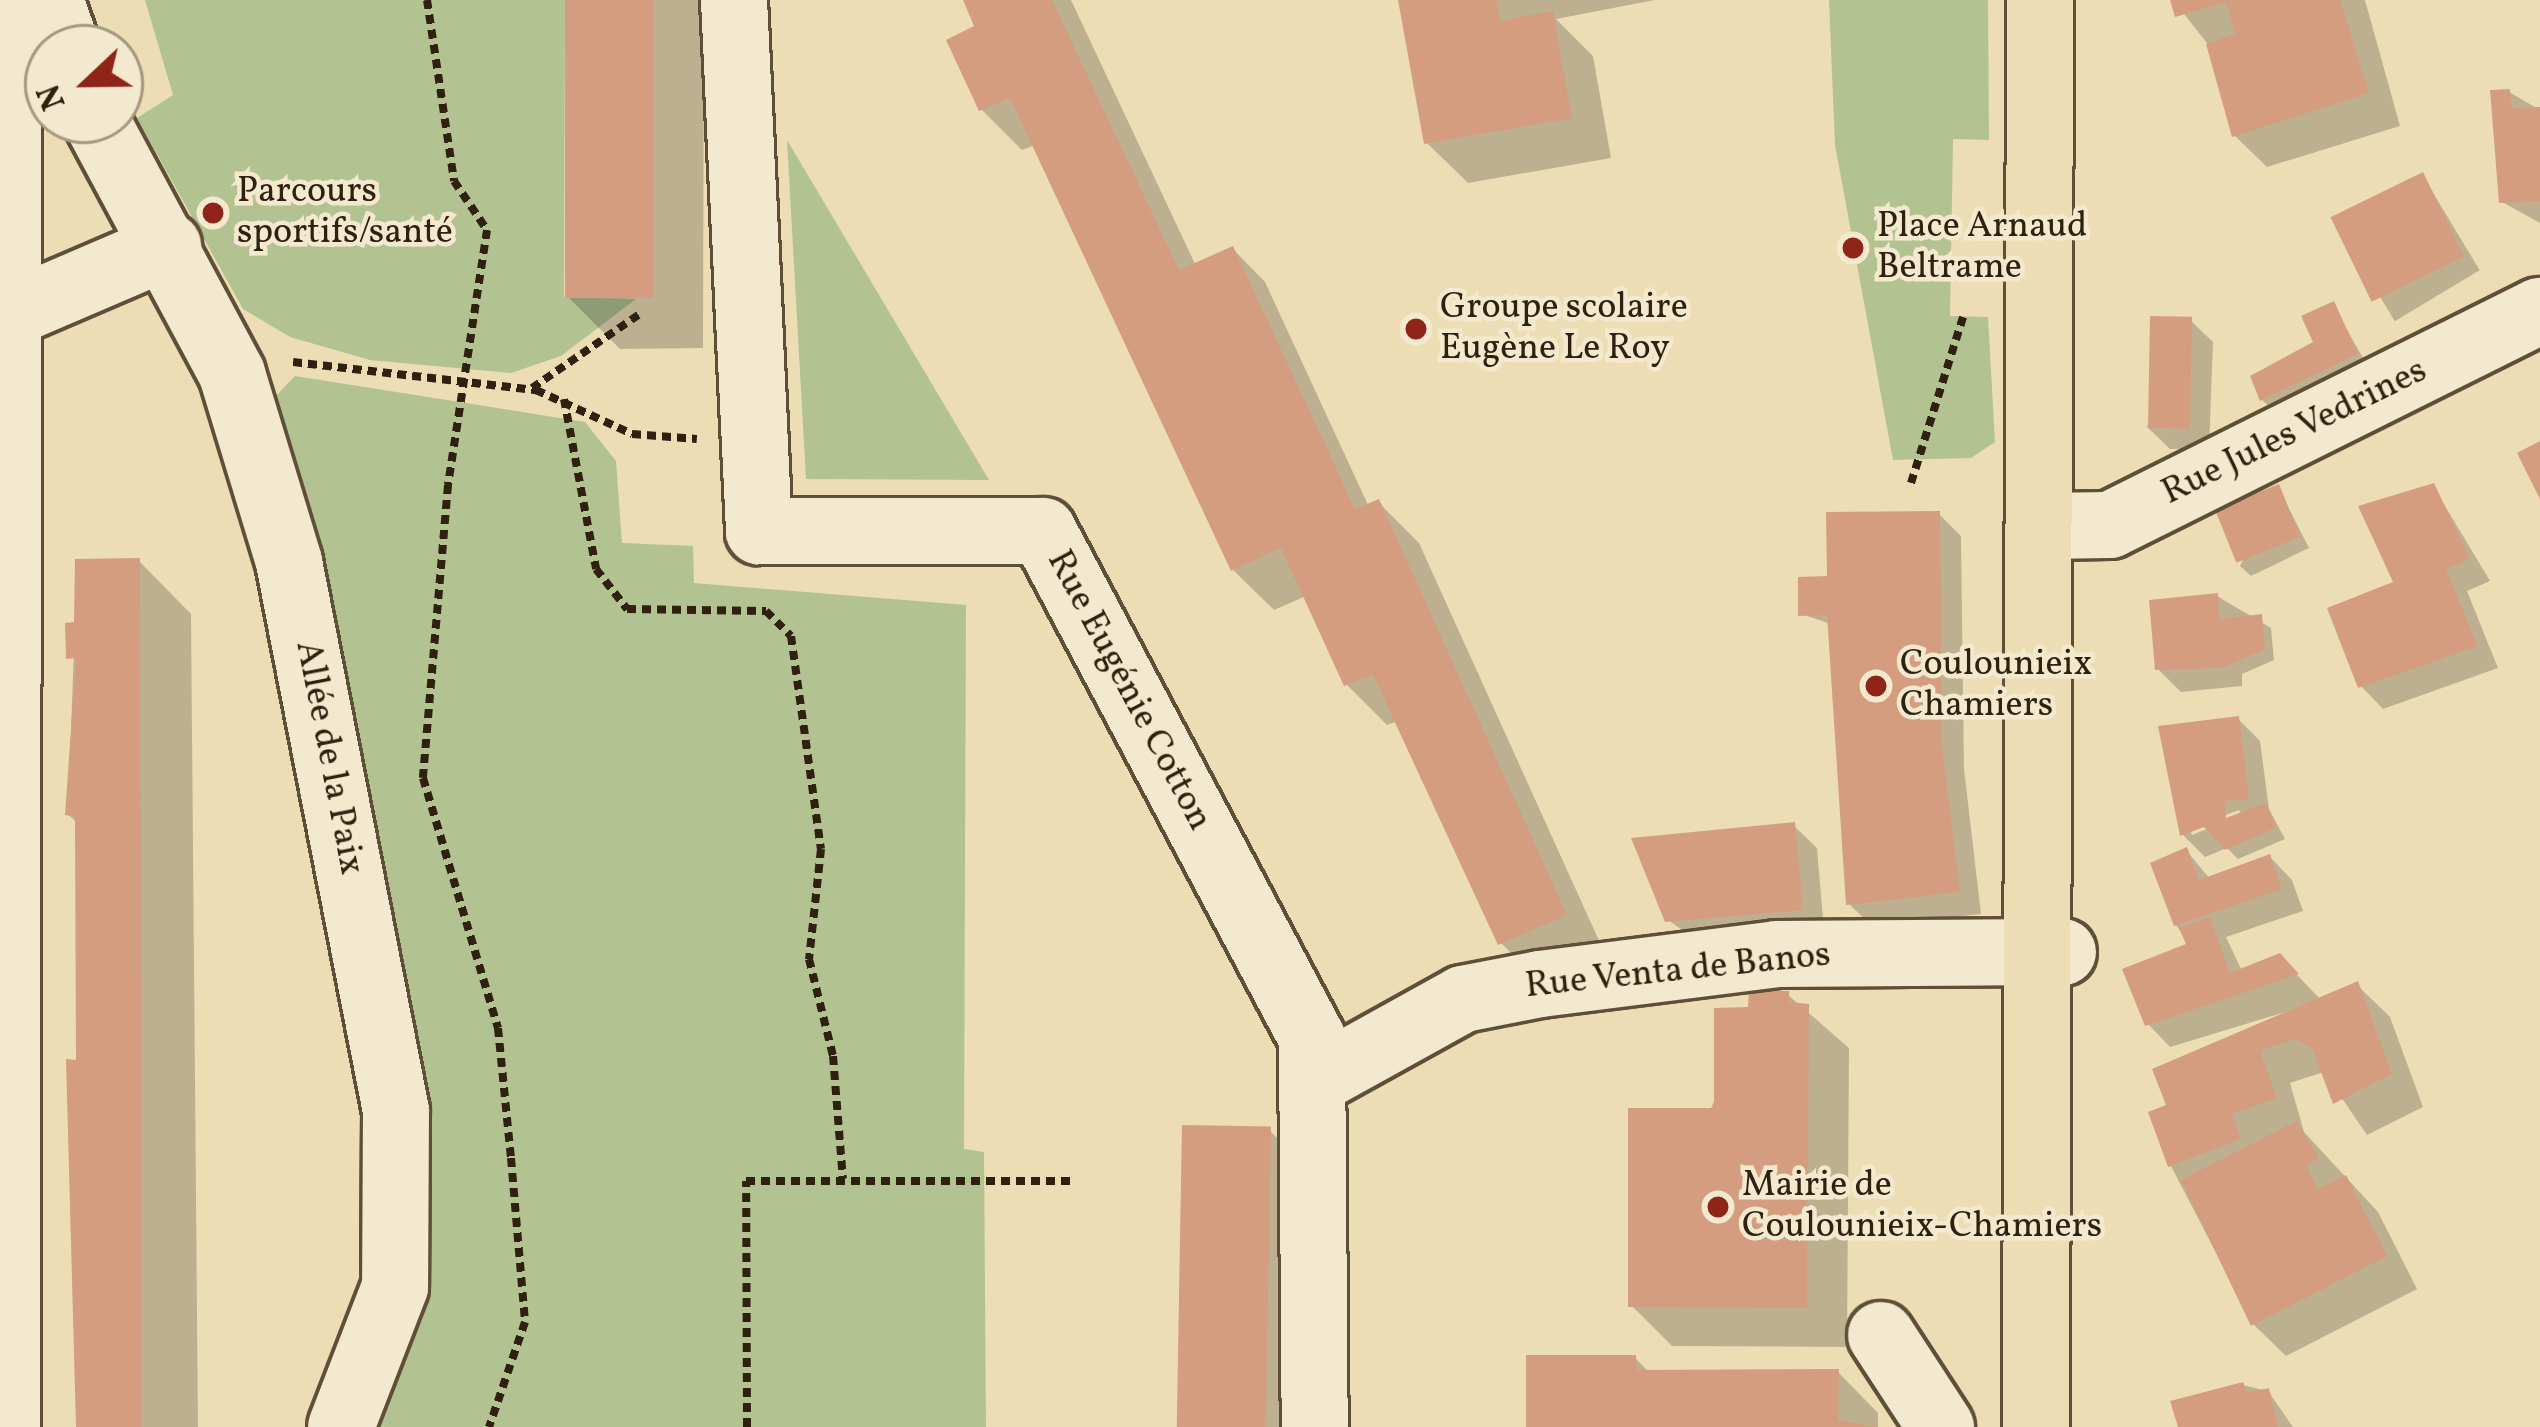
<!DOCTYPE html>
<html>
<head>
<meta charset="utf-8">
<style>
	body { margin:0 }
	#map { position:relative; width:2540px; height:1427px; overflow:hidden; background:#edddb4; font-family:Vollkorn,serif }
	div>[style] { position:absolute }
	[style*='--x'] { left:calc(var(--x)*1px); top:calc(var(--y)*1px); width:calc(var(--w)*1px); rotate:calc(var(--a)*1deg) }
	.green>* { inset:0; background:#b3c291 }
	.shadow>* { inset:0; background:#0003; transform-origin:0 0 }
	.building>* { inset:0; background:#d49d80; transform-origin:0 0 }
	.path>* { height:8px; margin-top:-4px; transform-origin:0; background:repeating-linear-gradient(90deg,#302010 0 9px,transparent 0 15px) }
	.roads { filter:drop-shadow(3px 0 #5f4f39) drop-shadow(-3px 0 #5f4f39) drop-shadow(0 3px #5f4f39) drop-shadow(0 -3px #5f4f39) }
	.minor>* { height:66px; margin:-33px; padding:0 33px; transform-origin:33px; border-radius:33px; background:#f3e9ce }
	.major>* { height:66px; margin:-33px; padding:0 33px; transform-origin:33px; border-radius:33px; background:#edddb4 }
	.dots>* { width:33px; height:33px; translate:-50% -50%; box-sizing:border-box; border:6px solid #f3e9ce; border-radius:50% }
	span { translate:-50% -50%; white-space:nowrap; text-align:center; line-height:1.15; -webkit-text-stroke:9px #f3e9ce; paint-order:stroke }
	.poi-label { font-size:36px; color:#302010 }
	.left { translate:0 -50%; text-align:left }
	.street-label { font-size:36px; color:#302010 }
	.north { position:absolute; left:24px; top:24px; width:120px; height:120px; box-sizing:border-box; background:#f3e9ce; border:3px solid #a59982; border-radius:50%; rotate:248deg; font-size:33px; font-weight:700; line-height:48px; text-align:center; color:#302010 }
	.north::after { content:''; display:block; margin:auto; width:42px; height:54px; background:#8f2418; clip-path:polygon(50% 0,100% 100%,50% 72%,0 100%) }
</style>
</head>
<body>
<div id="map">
	<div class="green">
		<i style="clip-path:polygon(145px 0,565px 0,564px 297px,636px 299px,561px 356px,511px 373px,370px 360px,290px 337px,243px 309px,137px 118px,173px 95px)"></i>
		<i style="clip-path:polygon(1829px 0,1988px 0,1989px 140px,1953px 139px,1950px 316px,1988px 317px,1995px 442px,1971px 458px,1893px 460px,1835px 145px)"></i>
		<i style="clip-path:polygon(787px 140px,989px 480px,806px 479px)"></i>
		<i style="clip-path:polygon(295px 376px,585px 422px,616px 461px,622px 543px,693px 546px,694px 583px,966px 605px,964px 1149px,984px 1152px,986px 1427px,358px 1427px,410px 1287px,270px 402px)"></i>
	</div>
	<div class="shadow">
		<i style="clip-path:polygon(568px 0,704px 0,703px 348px,620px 349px,567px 296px)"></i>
		<i style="clip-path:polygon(966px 0,1071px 0,1196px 266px,1233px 249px,1265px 282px,1369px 507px,1378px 502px,1419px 543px,1606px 956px,1542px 984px,1501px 943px,1398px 721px,1387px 725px,1346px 684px,1306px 596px,1274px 610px,1233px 570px,1035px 145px,1022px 150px,981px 109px,978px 28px)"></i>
		<i style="clip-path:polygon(1401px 0,1655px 0,1556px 19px,1593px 56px,1611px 158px,1468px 183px,1427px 143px)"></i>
		<i style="clip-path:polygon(2173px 0,2365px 0,2400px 126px,2267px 167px,2234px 135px,2210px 47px)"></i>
		<i style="clip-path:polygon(2509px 92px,2540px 110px,2540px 223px,2502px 202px)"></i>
		<i style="left:2423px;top:176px;width:110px;height:99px;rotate:59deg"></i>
		<i style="clip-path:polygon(2333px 305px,2367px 365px,2273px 410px,2262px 400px,2316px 343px)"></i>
		<i style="clip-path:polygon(2190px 320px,2213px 342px,2209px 449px,2170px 449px,2147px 427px)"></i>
		<i style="clip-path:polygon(2433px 486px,2490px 581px,2467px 591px,2498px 668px,2383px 709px,2361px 686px)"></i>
		<i style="clip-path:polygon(2278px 487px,2309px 548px,2251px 576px,2240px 566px)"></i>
		<i style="clip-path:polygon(1939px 514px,1961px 536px,1964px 769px,1981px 914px,1872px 926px,1849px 904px,1834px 625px,1801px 614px,1826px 579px)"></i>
		<i style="clip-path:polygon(139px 561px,191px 614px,198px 1427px,77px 1427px,78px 824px,68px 814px,77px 562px)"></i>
		<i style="clip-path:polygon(2217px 596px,2271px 628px,2274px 660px,2242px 674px,2242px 686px,2181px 692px,2158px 669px)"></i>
		<i style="clip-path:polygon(evenodd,2238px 719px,2260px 741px,2269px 809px,2285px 839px,2238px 859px,2227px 848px,2205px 857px,2183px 835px,2162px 729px,2238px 719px,2239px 810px,2241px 815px,2192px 835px,2190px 829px,2239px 810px)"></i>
		<i style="clip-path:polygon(1794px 826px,1817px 848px,1824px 931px,1699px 942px,1668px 920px)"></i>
		<i style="clip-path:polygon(2186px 850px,2210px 879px,2270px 857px,2292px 880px,2303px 911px,2226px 937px,2242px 971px,2279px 956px,2321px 1000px,2357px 985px,2390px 1017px,2423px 1107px,2367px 1135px,2324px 1072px,2290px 1083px,2304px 1132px,2378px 1212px,2417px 1289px,2286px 1356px,2253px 1324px,2171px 1166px,2170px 1107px,2315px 1003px,2170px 1047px,2148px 1024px,2190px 945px,2176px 925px)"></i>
		<i style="clip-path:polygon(1787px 994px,1849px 1048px,1847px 1347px,1672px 1346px,1631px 1305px,1751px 1010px)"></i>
		<i style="clip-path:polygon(1269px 1130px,1322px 1182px,1320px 1427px,1182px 1427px)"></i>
		<i style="clip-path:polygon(1635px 1358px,1650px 1373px,1838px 1372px,1878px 1413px,1878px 1427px,1529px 1427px)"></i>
		<i style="clip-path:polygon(2242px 1385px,2268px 1391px,2293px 1427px,2181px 1427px)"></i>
	</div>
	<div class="building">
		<i style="left:565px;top:0;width:88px;height:298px"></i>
		<i style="clip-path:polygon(963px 0,1052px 0,1179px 270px,1233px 246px,1355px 509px,1379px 499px,1567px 915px,1498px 945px,1373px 675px,1344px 686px,1281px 548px,1231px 571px,1010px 98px,979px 111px,946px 40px,974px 26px)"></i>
		<i style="clip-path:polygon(1398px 0,1497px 0,1500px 21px,1553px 11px,1572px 118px,1424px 144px)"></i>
		<i style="clip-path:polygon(2170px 0,2340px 0,2369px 93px,2232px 137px,2206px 44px,2235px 34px,2226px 2px,2175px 17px)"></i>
		<i style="clip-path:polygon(2510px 89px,2511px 108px,2540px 107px,2540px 201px,2499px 203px,2490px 90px)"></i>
		<i style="left:2423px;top:172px;width:94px;height:103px;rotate:64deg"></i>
		<i style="clip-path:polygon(2334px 301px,2358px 354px,2260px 401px,2250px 376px,2313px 342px,2301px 316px)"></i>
		<i style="left:2150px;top:316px;width:42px;height:112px;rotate:1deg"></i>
		<i style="clip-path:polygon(2540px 441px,2540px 499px,2517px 453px)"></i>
		<i style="clip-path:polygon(2434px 483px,2470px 559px,2446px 569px,2478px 646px,2358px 688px,2327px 608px,2393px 582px,2358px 506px)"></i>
		<i style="left:2279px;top:484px;width:57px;height:69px;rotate:68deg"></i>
		<i style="clip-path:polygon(1940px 511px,1942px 745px,1960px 892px,1846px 905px,1827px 615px,1798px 616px,1798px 577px,1827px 576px,1826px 512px)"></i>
		<i style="clip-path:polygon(140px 558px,142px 1427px,76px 1427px,66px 1059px,76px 1060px,75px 817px,65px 815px,76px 658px,66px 659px,65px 623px,74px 622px,75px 559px)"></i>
		<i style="clip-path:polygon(2218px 593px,2219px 619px,2262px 614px,2265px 649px,2222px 668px,2155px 670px,2149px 600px)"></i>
		<i style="clip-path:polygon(2239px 716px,2249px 799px,2225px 801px,2226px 818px,2266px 803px,2276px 828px,2225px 850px,2204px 827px,2180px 836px,2158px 726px)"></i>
		<i style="clip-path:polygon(1795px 822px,1803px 910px,1665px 922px,1631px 838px)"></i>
		<i style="clip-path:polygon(2187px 847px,2199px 880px,2270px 854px,2282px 889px,2174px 926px,2150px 863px)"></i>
		<i style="clip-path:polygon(2210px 917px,2230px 973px,2280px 953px,2299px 974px,2145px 1026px,2122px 969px,2186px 944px,2179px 928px)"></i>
		<i style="clip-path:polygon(2358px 981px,2392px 1074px,2333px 1104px,2312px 1048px,2294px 1039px,2260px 1051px,2277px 1098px,2232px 1114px,2241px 1139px,2168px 1167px,2148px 1112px,2166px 1105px,2152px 1069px)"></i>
		<i style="clip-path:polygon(1749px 991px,1789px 991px,1789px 1002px,1809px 1004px,1807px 1308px,1628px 1307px,1628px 1108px,1714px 1108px,1714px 1008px,1748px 1007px)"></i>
		<i style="clip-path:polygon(2297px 1121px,2319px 1158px,2306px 1165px,2318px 1189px,2346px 1175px,2387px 1256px,2251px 1326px,2181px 1180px)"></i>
		<i style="left:1182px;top:1125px;width:89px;height:302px;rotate:1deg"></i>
		<i style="clip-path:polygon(1526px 1355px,1636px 1355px,1637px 1370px,1839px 1369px,1838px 1420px,1876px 1427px,1526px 1427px)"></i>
		<i style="clip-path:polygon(2243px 1382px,2247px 1393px,2269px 1388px,2278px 1427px,2178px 1427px,2170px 1401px)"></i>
	</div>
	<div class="path">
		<i style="--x:427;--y:0;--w:183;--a:81.5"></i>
		<i style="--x:454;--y:181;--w:59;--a:56"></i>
		<i style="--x:487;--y:230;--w:258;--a:98.7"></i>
		<i style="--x:448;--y:485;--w:294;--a:94.9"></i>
		<i style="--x:423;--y:778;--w:261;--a:73.3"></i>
		<i style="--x:498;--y:1028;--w:131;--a:84.3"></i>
		<i style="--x:511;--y:1158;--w:165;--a:85.1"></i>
		<i style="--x:525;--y:1322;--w:111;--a:108.9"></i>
		<i style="--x:293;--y:362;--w:245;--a:6.6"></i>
		<i style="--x:536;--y:390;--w:106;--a:24.6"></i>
		<i style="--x:632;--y:434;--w:65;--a:4.4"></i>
		<i style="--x:532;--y:388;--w:132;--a:-34.5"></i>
		<i style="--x:564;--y:399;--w:173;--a:79.3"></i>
		<i style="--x:596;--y:569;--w:51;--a:52.2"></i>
		<i style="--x:627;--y:609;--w:139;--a:0.8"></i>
		<i style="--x:766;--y:611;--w:35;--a:45"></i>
		<i style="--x:791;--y:636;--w:215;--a:82"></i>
		<i style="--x:821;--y:849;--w:111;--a:96.2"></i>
		<i style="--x:809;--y:959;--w:100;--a:76.1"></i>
		<i style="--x:833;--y:1056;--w:123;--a:85.4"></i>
		<i style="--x:1911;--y:483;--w:174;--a:-72.6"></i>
		<i style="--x:747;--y:1427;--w:246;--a:-90.2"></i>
		<i style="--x:746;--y:1181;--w:328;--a:0"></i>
	</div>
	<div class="roads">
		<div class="minor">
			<i style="--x:50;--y:0;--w:51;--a:70.5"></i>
			<i style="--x:734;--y:0;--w:532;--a:87.3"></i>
			<i style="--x:759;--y:531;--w:284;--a:0"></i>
			<i style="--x:1043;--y:531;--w:574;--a:62.05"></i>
			<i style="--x:1312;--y:1038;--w:389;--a:89.6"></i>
			<i style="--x:96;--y:120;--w:288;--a:61.8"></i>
			<i style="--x:232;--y:374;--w:196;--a:73.1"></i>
			<i style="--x:289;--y:562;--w:559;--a:78.97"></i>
			<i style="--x:396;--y:1111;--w:176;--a:90.3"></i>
			<i style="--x:395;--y:1287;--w:150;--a:111.1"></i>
			<i style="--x:0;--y:318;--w:183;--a:-23.2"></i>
			<i style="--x:2043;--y:526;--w:67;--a:-0.9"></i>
			<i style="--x:2110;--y:525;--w:480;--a:-26.5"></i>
			<i style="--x:1315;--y:1081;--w:169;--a:-29"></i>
			<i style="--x:1463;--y:999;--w:78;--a:-11"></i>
			<i style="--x:1540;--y:984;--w:238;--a:-7.2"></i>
			<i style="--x:1776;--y:954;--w:287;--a:-0.4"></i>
			<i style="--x:1881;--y:1335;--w:110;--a:56.9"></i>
			<i style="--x:7;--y:1427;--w:1427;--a:-89.96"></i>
		</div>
		<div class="major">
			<i style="--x:2036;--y:1427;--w:1427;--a:-89.84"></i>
		</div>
	</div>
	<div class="dots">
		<i style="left:213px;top:213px;background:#8f2418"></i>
		<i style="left:1853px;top:248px;background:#8f2418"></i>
		<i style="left:1416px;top:329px;background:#8f2418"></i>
		<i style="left:1876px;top:686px;background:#8f2418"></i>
		<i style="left:1718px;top:1207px;background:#8f2418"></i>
	</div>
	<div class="poi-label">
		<span class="left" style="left:237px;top:213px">Parcours<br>sportifs/santé</span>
		<span class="left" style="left:1877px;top:248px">Place Arnaud<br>Beltrame</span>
		<span class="left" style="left:1440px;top:329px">Groupe scolaire<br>Eugène Le Roy</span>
		<span class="left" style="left:1900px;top:686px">Coulounieix<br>Chamiers</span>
		<span class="left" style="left:1742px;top:1207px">Mairie de<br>Coulounieix-Chamiers</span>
	</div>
	<div class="street-label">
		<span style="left:2295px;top:433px;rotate:-26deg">Rue Jules Vedrines</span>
		<span style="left:1128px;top:691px;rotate:62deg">Rue Eugénie Cotton</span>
		<span style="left:328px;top:758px;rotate:79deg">Allée de la Paix</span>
		<span style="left:1678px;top:972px;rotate:-6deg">Rue Venta de Banos</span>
	</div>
	<div class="north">N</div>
</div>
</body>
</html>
